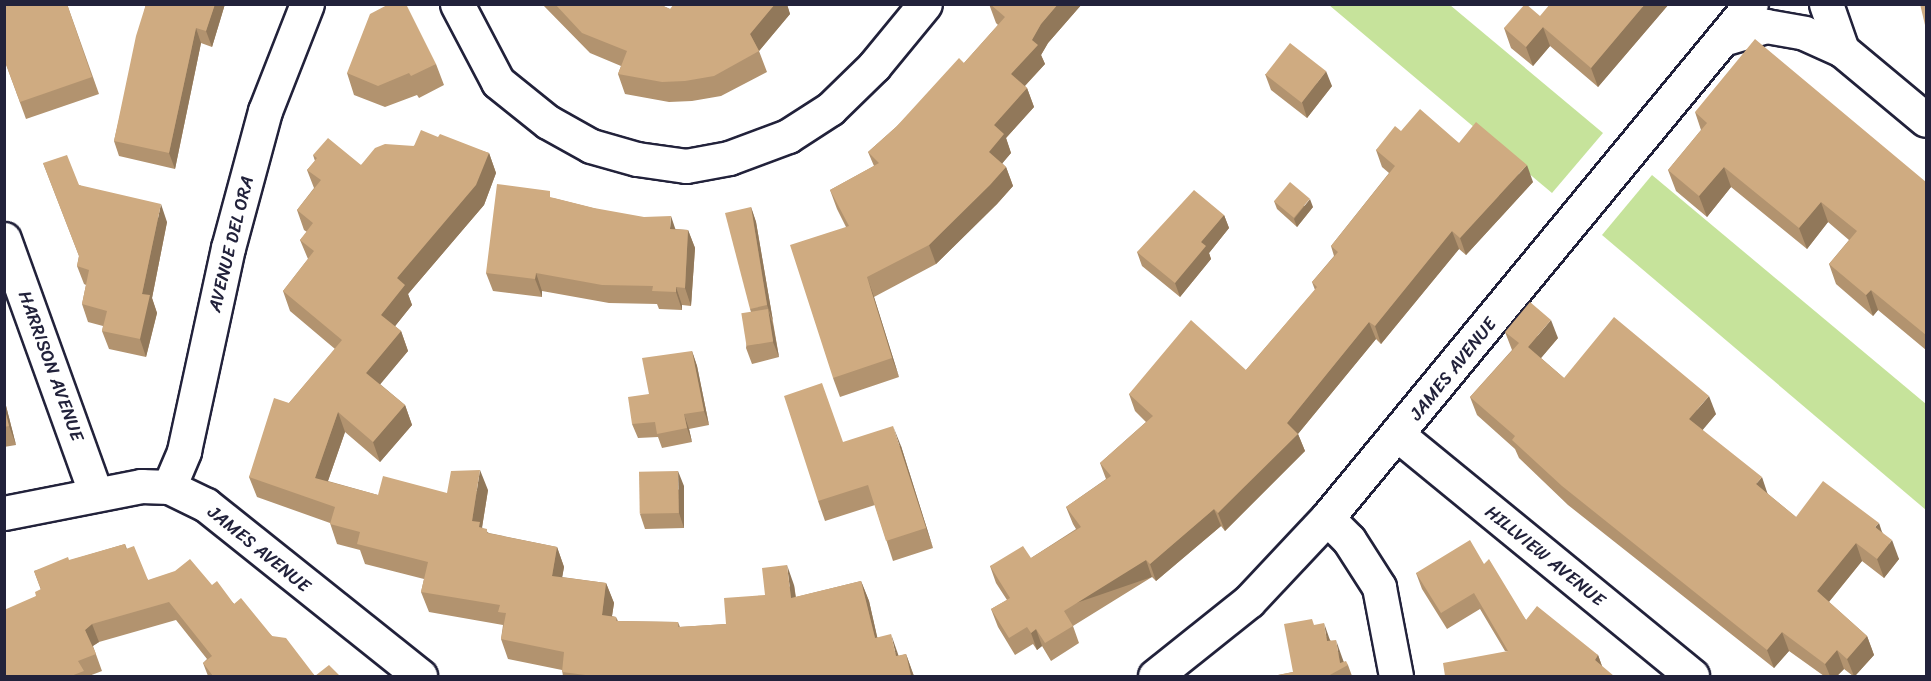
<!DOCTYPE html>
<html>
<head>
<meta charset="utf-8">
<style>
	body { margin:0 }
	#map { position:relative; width:1931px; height:681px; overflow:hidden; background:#fff; font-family:Sriracha,sans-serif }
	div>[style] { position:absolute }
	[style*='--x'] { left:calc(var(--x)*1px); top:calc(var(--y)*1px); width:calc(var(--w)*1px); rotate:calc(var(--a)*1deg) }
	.green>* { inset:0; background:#c6e39b }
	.roads { filter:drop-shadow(2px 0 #22223b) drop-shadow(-2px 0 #22223b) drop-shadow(0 2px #22223b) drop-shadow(0 -2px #22223b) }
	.minor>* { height:33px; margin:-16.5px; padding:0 16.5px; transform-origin:16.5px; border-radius:16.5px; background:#fff }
	.wall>* { inset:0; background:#b2936f }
	.shaded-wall>* { inset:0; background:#91785a; transform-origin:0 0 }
	.building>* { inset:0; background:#cfab81; transform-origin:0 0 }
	span { translate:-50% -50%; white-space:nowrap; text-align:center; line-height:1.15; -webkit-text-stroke:4.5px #fff; paint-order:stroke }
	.street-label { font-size:18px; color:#22223b }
	.frame { position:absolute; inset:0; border:6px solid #22223b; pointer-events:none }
</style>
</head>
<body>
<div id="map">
	<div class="green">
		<i style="clip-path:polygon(1329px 5px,1450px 5px,1603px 133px,1552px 193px)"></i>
		<i style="clip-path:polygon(1652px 175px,1926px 404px,1926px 510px,1602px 235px)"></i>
	</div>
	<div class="roads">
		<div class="minor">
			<i style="--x:457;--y:4;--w:88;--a:62.3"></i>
			<i style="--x:498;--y:82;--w:64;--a:38.7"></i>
			<i style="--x:548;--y:122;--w:49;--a:29.2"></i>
			<i style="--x:591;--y:146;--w:48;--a:15.8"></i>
			<i style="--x:637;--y:159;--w:49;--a:8.1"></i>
			<i style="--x:686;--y:166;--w:44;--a:-10.5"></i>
			<i style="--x:729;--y:158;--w:63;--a:-20.4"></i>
			<i style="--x:788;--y:136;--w:50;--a:-32.7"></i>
			<i style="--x:830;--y:109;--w:62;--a:-44.3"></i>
			<i style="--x:874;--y:66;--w:80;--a:-50.6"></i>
			<i style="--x:1826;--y:4;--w:49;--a:70.8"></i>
			<i style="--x:1842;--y:50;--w:109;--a:39.8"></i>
			<i style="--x:1726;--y:38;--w:42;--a:-16.7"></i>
			<i style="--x:1766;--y:26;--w:39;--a:10"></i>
			<i style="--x:1804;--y:33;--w:42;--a:24.1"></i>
			<i style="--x:4;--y:239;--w:271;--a:70.2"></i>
			<i style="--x:1398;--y:435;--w:380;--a:39.3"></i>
			<i style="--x:169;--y:487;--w:39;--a:-67"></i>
			<i style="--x:184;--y:451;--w:208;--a:-77.8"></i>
			<i style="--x:228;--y:248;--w:142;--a:-74.9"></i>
			<i style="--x:265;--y:111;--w:115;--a:-68.6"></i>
			<i style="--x:4;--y:513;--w:140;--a:-11.1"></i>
			<i style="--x:141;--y:486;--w:28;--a:2"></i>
			<i style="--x:169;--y:487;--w:41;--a:25.9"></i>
			<i style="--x:206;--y:505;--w:274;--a:38.6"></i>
			<i style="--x:1327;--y:518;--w:31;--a:45"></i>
			<i style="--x:1349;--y:540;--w:56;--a:57.4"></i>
			<i style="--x:1379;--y:587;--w:91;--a:79.2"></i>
			<i style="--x:1155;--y:676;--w:120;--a:-38.6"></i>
			<i style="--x:1249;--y:601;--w:114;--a:-46.8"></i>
			<i style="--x:1327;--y:518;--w:666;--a:-50.48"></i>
		</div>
	</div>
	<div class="wall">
		<i style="clip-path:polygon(67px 4px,99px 94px,26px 119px,4px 59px)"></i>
		<i style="clip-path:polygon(146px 4px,225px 4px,212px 47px,201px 43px,175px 169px,119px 156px,114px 141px)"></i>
		<i style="clip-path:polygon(542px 4px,659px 4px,670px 9px,787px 5px,790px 14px,759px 51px,767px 72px,721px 96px,692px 101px,669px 102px,625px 94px,618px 74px,621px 66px,590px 53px)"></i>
		<i style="clip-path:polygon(989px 4px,1082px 4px,1048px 43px,1041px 55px,1045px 64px,1025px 86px,1027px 88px,1034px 107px,1006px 138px,1011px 153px,1002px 163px,1006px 167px,1013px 186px,997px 204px,936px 264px,874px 297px,899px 377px,840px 397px,833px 378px,846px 227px,837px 209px,830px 190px,874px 166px,868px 152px,896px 127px,964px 63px,998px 25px,996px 23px)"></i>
		<i style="clip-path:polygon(1669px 4px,1598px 87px,1550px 46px,1533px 66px,1511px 48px,1504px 28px,1540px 16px)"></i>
		<i style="clip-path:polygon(436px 64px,444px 85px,419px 98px,417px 95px,385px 107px,354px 95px,347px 73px)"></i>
		<i style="clip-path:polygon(1265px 74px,1332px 86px,1307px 118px,1271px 90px)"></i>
		<i style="clip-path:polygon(1695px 112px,1926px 182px,1926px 350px,1878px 310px,1873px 316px,1836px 284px,1829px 264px,1849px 240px,1828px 222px,1807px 249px,1731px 187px,1707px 217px,1676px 191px,1668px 170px,1701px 130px)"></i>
		<i style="clip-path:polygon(1401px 131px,1459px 143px,1533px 182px,1466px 255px,1459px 249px,1381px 344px,1376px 339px,1298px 434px,1305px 451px,1225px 531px,1221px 526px,1156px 581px,1152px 577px,1073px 626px,1079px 643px,1051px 661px,1042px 646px,1037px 650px,1033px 644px,1015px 655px,998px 627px,991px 609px,1007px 600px,996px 583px,990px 566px,1031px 558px,1076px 529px,1073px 524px,1066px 507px,1106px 479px,1100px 463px,1146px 422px,1135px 411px,1129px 394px,1246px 370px,1315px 290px,1312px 282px,1334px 256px,1331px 246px,1389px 173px,1382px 167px,1376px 150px)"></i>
		<i style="clip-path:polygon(438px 137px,489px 153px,496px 173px,484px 205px,408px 294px,412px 305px,395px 326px,401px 331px,408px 351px,380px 384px,405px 405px,412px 425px,380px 462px,345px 432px,328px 481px,378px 495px,447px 493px,488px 490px,482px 528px,489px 533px,557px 547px,564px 567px,562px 577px,606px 583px,614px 603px,612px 616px,616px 617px,618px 621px,678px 622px,680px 627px,726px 624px,765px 595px,794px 585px,796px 597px,861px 581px,869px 601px,877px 637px,899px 656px,906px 654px,914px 676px,563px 676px,562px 670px,508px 659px,501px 639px,503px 625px,429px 612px,421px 592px,424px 579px,365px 564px,360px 550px,337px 544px,330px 523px,257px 497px,249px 477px,289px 403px,335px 349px,290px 311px,283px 291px,308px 259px,300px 240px,307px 232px,304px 230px,297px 210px,314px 188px,307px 170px,315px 161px,313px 155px,361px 165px)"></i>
		<i style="clip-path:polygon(43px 163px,79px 185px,167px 222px,152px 298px,157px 313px,146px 357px,109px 349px,102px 331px,103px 326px,88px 322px,82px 304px,86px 285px,84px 284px,77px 266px,79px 256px)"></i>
		<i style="clip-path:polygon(553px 198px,676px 229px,688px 230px,695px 248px,691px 306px,682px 305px,682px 310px,659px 309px,657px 304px,609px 303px,542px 291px,542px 297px,493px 291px,486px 273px)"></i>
		<i style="clip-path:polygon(1274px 201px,1313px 207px,1297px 227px,1277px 209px)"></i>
		<i style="clip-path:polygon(751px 207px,756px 222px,779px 357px,752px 364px,746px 348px,751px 312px,750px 309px)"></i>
		<i style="clip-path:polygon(1224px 215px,1229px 228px,1209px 253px,1211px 259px,1180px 297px,1142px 266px,1137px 252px)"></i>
		<i style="clip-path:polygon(1505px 332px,1558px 338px,1541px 358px,1564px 378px,1716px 414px,1702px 430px,1768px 494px,1796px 517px,1882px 532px,1899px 559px,1884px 578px,1862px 561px,1829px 602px,1867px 636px,1874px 655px,1855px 676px,1853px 676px,1844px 669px,1837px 676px,1824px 676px,1789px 651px,1774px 668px,1568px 505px,1519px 458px,1515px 449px,1477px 415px,1470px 397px,1512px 350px)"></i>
		<i style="clip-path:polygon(692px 351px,697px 366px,709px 425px,689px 429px,692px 442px,662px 448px,658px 437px,638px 438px,632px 424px,649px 394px)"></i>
		<i style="clip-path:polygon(4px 398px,16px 445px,4px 447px)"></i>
		<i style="clip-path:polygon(843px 442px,901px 446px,933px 548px,893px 561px,875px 505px,825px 521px,818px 501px)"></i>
		<i style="clip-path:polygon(684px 486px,684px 528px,645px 529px,640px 514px)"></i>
		<i style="clip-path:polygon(125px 544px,127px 549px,148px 580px,212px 585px,272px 636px,315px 676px,340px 676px,208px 676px,203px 663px,207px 659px,176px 620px,99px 642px,93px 646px,102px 671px,89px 676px,4px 676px,36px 596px,41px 590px,34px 571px)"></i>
		<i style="clip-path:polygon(1484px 564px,1526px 620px,1598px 655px,1602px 666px,1505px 651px,1480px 609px,1447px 629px,1422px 589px,1416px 573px)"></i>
		<i style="clip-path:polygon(1315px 625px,1331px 641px,1343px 660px,1344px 662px,1348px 665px,1352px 676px,1273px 676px,1293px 672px)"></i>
	</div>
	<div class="shaded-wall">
		<i style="clip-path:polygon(215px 4px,225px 4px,212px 47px,206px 31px)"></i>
		<i style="clip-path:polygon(775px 4px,787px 4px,790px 14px,759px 51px,750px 34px)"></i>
		<i style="clip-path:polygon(1058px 4px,1082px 4px,1048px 43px,1041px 55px,1045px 64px,1018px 93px,1011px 74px,1041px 24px)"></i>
		<i style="clip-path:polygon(1645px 4px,1669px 4px,1598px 87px,1591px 68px)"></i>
		<i style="clip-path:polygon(1543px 27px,1550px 46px,1533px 66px,1526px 47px)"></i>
		<i style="clip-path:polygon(196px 28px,201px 43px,175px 169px,169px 153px)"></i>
		<i style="clip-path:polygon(1326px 71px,1332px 86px,1307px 118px,1302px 102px)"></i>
		<i style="clip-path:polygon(1027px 88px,1034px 107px,1006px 138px,1011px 153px,996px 171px,989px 152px,994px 125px)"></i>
		<i style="clip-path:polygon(489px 153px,496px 173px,484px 205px,408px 294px,412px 305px,388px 335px,381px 315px,397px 278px)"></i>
		<i style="clip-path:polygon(1527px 165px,1533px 182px,1466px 255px,1460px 238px)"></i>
		<i style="clip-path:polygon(1006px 167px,1013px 186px,997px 204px,936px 264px,929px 245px)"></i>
		<i style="clip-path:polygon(1724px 167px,1731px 187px,1707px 217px,1699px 196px)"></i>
		<i style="clip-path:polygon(1310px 199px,1313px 207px,1297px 227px,1294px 219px)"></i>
		<i style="clip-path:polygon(1821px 202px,1828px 222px,1807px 249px,1799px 228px)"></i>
		<i style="clip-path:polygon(161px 204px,167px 222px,152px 298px,157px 313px,146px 357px,140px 339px,142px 294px)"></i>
		<i style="clip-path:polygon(751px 207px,756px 222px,773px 321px,767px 305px)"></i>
		<i style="clip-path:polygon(1224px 215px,1229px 228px,1209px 253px,1211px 259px,1180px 297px,1175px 283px,1201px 242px)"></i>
		<i style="clip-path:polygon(671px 216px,677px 234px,670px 229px)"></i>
		<i style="clip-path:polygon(688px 230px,695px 248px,691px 306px,685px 288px)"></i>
		<i style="clip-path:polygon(1452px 231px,1459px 249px,1381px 344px,1375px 326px)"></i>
		<i style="clip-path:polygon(536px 273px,542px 291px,542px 297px,535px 279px)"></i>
		<i style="clip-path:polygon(867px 277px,874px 297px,899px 377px,892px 358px)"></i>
		<i style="clip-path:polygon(676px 287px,682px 305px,682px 310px,676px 292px)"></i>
		<i style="clip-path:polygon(1871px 290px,1878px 310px,1873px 316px,1866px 295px)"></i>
		<i style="clip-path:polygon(768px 309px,773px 325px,779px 357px,773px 342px)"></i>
		<i style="clip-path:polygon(1551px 320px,1558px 338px,1535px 365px,1528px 347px)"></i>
		<i style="clip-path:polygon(1369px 322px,1376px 339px,1297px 435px,1298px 434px,1305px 451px,1225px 531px,1218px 513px,1287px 423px)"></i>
		<i style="clip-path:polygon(401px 331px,408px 351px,373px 393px,366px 373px)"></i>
		<i style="clip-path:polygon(692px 351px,697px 366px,709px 425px,704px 411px)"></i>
		<i style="clip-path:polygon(1709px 396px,1716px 414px,1696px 438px,1689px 419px)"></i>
		<i style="clip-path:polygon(4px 398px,16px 445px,9px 426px,4px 406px)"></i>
		<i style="clip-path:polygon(405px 405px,412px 425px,380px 462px,373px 442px)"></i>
		<i style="clip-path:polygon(338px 412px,345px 432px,322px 498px,315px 478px)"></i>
		<i style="clip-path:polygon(684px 414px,689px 429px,692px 442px,687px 428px)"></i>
		<i style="clip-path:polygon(893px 426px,901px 446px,933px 548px,926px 528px)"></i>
		<i style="clip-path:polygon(480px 470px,488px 490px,482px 527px,487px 542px,472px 521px)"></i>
		<i style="clip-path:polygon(678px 471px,684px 486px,684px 528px,679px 513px)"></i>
		<i style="clip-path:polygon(1762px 477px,1768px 495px,1756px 484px)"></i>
		<i style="clip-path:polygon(1214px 509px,1221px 526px,1156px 581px,1150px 564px)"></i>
		<i style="clip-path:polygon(1879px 523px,1885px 541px,1875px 527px)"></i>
		<i style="clip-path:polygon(1892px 540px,1899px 559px,1884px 578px,1877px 559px)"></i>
		<i style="clip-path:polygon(1856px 543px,1862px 561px,1823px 609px,1817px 591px)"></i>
		<i style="clip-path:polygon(557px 547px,564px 567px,559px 596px,552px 576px)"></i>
		<i style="left:1146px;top:560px;width:18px;height:97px;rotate:71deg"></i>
		<i style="clip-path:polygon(787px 565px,794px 585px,798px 618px,791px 598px)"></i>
		<i style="clip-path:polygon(861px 581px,869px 601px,882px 658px,875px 638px)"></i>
		<i style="clip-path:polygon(606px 583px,614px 603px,609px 635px,602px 615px)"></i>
		<i style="clip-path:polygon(1324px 623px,1331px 643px,1327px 641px)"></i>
		<i style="clip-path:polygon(92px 624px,99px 642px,91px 647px,85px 630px)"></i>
		<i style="clip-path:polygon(1036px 629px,1042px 646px,1037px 650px,1031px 633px)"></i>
		<i style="clip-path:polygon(1782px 632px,1789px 651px,1774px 668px,1767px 650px)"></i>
		<i style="clip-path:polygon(891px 634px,898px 654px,903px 676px,896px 656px)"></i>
		<i style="clip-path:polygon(1867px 636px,1874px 655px,1855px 676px,1854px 676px,1847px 659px)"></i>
		<i style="clip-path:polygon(1336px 640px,1343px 660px,1344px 667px,1340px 663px)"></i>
		<i style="clip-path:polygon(1837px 650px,1844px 669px,1837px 676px,1830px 676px,1825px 664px)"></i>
		<i style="clip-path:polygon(906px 654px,913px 674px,914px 676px,911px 676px)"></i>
		<i style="clip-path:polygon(1598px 655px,1604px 672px,1595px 660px)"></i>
	</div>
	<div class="building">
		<i style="clip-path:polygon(4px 4px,67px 4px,92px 77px,20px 102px,4px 59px)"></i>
		<i style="clip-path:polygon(146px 4px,215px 4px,206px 31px,196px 28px,169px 153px,114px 141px,136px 36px)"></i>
		<i style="clip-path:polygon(389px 4px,406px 4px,436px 64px,411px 76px,409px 73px,378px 86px,347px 73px,370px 14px)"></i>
		<i style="clip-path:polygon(555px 4px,659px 4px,670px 9px,674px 4px,775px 4px,750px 34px,759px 51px,714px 76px,685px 81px,662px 82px,618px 74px,627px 51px,582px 33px)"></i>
		<i style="clip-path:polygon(990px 4px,1058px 4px,1041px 24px,1032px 40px,1038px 45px,1011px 74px,1027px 88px,994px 125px,1004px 134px,989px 152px,1006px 167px,990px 185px,929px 245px,867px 277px,892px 358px,833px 378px,790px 245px,849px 226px,830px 190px,879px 163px,868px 152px,896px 127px,959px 58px,964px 63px,1005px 17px)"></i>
		<i style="clip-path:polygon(1525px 4px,1526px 4px,1540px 16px,1550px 4px,1645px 4px,1591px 68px,1543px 27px,1526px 47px,1504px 28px)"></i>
		<i style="clip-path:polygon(1920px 4px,1926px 4px,1926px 25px,1925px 25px)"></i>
		<i style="clip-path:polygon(1755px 39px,1926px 182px,1926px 335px,1871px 290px,1866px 295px,1829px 264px,1857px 231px,1821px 202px,1799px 228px,1724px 167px,1699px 196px,1668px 170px,1707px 123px,1695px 112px)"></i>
		<i style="left:1290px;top:43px;width:46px;height:40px;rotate:38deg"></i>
		<i style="clip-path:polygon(1420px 109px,1459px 143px,1476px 122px,1527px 165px,1460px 238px,1452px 231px,1375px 326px,1369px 322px,1287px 423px,1298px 434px,1218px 513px,1214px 509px,1150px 564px,1146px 560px,1064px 611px,1073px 626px,1045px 643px,1036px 629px,1031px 633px,1027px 627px,1009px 638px,991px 609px,1010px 598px,990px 566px,1023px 546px,1031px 558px,1081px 527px,1066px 507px,1111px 476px,1100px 463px,1153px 416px,1129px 394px,1191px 320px,1246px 370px,1317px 287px,1312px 282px,1338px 252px,1331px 246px,1395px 166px,1376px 150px,1395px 126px,1401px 131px)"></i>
		<i style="clip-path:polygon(421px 130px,438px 137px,440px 134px,489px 153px,476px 185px,397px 278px,405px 285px,381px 315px,401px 331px,366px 373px,405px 405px,373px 442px,338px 412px,315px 478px,378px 495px,383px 476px,447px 493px,451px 471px,480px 470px,472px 521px,480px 522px,479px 527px,487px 529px,487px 533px,557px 547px,552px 576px,606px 583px,602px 615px,616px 617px,616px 621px,678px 622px,678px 627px,726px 624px,724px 598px,765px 595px,762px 568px,787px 565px,791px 598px,861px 581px,875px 638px,891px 634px,896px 656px,906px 654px,911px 676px,593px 676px,562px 672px,564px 652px,501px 639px,506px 613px,498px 612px,500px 605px,421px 592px,428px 562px,357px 544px,360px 532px,330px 524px,335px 507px,249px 477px,274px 398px,289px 403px,342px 340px,283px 291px,314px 251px,300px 240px,313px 223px,297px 210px,321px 180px,307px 170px,317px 158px,313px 155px,328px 138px,361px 165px,375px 148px,385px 144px,414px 146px)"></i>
		<i style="clip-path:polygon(67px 155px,79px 185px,161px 204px,142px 294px,150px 295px,140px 339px,102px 331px,107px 311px,82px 304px,89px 270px,77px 266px,79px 256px,43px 163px)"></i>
		<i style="left:1290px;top:182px;width:26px;height:25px;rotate:40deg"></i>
		<i style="clip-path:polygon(497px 184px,550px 191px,550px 197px,594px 208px,644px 217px,671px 216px,670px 229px,688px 230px,685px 288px,676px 287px,676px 292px,652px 291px,653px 286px,602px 285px,536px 273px,535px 279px,486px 273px)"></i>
		<i style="clip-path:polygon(1194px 190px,1224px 215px,1201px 242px,1206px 246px,1175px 283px,1137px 252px)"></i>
		<i style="clip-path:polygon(751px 207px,767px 305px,750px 309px,725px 213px)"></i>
		<i style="clip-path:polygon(1530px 302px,1551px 320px,1528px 347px,1564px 378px,1614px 317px,1709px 396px,1689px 419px,1762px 477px,1756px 484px,1796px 517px,1823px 481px,1879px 523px,1875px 527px,1892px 540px,1877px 559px,1856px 543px,1817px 591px,1867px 636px,1847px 659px,1837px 650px,1825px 664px,1782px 632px,1767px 650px,1562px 486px,1512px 440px,1515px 436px,1470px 397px,1519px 343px,1505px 332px)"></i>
		<i style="left:768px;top:309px;width:33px;height:27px;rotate:81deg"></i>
		<i style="clip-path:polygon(692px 351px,704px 411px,684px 414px,687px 428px,657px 434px,655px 422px,632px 424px,628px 397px,649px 394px,642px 358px)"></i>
		<i style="clip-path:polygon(822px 383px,843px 442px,893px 426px,926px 528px,886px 541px,868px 485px,818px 501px,784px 396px)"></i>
		<i style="clip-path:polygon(4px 406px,9px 426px,4px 427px)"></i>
		<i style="left:678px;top:471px;width:42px;height:39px;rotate:89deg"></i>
		<i style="clip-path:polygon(1470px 540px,1484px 564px,1489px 559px,1526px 620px,1537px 606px,1598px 655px,1595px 660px,1614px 676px,1445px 676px,1443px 663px,1508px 651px,1474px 593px,1441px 613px,1416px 573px)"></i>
		<i style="clip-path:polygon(125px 544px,126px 549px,134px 546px,148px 580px,175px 571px,190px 559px,212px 585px,217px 581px,234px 604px,241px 598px,272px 636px,286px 638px,315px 676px,329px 665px,340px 676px,213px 676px,203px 663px,212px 656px,169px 602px,92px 624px,85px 630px,96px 654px,78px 661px,84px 671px,71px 676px,4px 676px,4px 610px,36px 596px,35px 592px,41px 589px,34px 571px,68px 557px,69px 560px)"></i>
		<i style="clip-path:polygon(1312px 619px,1314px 625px,1324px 623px,1327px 641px,1336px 640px,1340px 663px,1346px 661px,1348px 665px,1328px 676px,1273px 676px,1293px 672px,1284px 624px)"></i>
	</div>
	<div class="street-label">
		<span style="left:231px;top:244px;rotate:-76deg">AVENUE DEL ORA</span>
		<span style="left:51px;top:366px;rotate:70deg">HARRISON AVENUE</span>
		<span style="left:1453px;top:369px;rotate:-51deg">JAMES AVENUE</span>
		<span style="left:259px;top:549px;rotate:39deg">JAMES AVENUE</span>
		<span style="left:1545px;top:556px;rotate:39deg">HILLVIEW AVENUE</span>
	</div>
	<div class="frame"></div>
</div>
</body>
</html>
